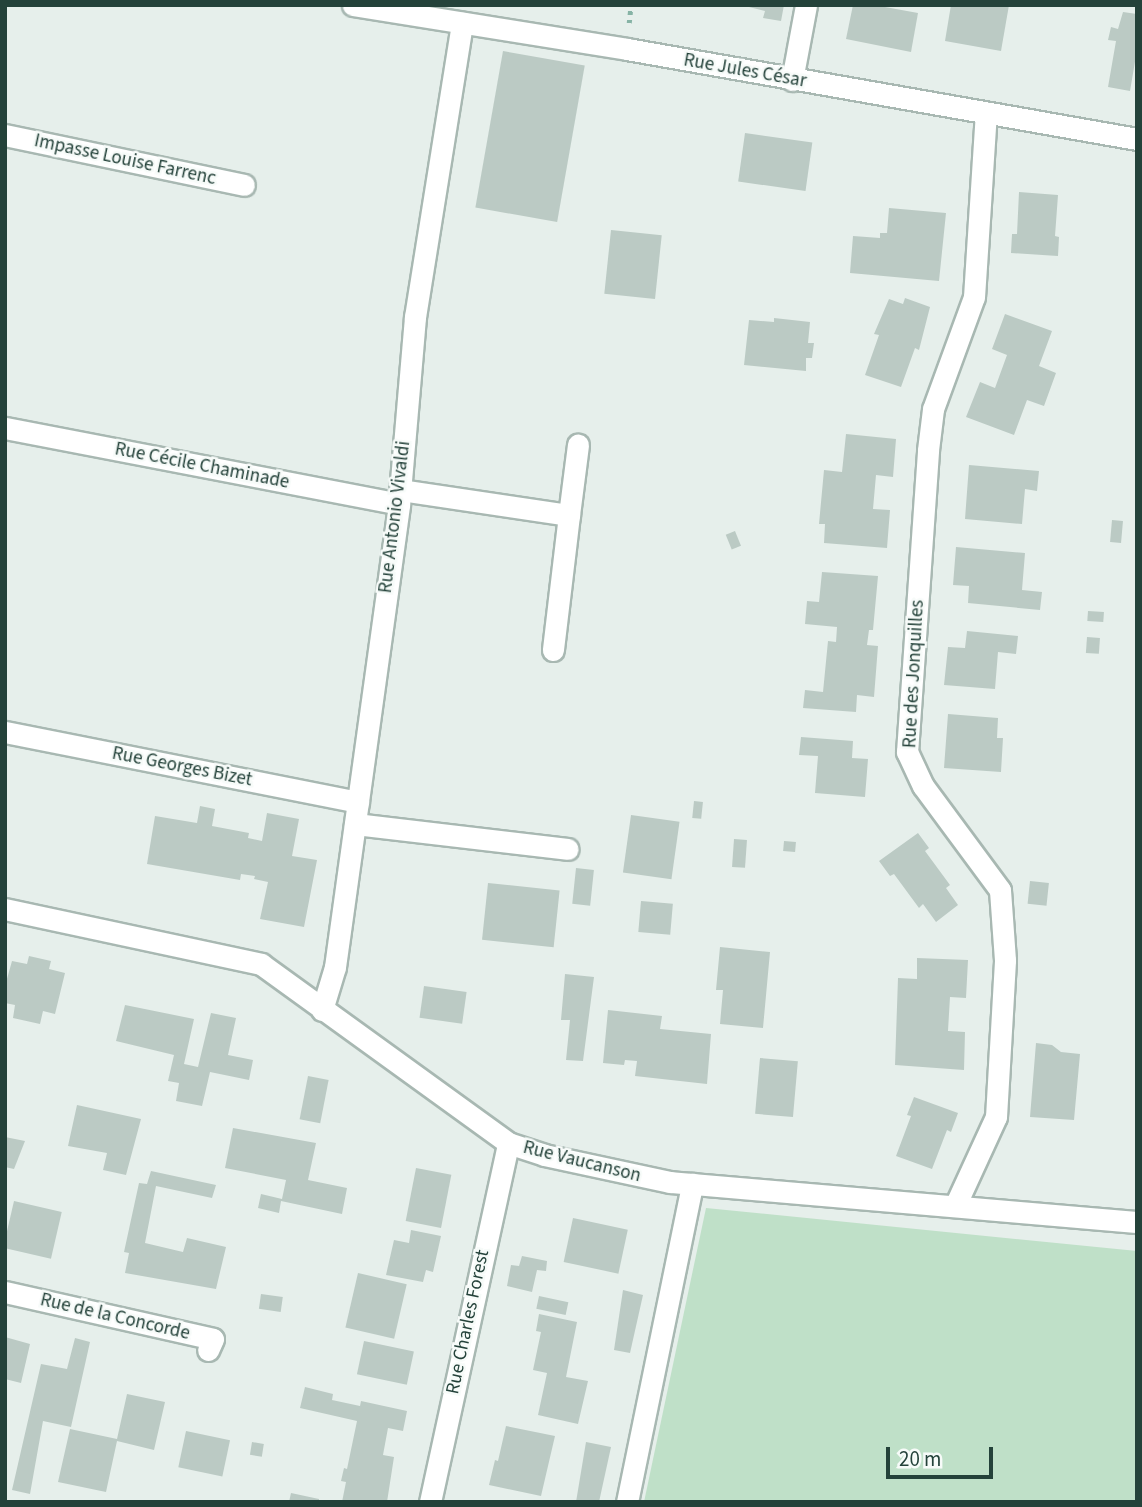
<!DOCTYPE html>
<html>
<head>
<meta charset="utf-8">
<style>
	body { margin:0 }
	#map { position:relative; width:1142px; height:1507px; overflow:hidden; background:#e6efeb; font-family:"Source Sans 3",sans-serif }
	div>[style] { position:absolute }
	[style*='--x'] { left:calc(var(--x)*1px); top:calc(var(--y)*1px); width:calc(var(--w)*1px); rotate:calc(var(--a)*1deg) }
	.green>* { inset:0; background:#bfe0c8 }
	.building>* { inset:0; background:#bbcac4; transform-origin:0 0 }
	.path>* { height:4.5px; margin-top:-2.25px; transform-origin:0; background:repeating-linear-gradient(90deg,#86b3a5 0 3.5px,transparent 0 8.5px) }
	.roads { filter:drop-shadow(2px 0 #a8b8b2) drop-shadow(-2px 0 #a8b8b2) drop-shadow(0 2px #a8b8b2) drop-shadow(0 -2px #a8b8b2) }
	.minor>* { height:21px; margin:-10.5px; padding:0 10.5px; transform-origin:10.5px; border-radius:10.5px; background:#fff }
	span { translate:-50% -50%; white-space:nowrap; text-align:center; line-height:1.15; -webkit-text-stroke:5px #f7fbf9; paint-order:stroke }
	.street-label { font-size:19px; color:#24423a }
	.frame { position:absolute; inset:0; border:7px solid #24423a; pointer-events:none }
	.scale { position:absolute; left:886px; top:1447px; width:107px; height:32px; box-sizing:border-box; border:4px solid #24423a; border-top:0; padding-left:9px; font-size:21px; line-height:24px; white-space:nowrap; color:#24423a; -webkit-text-stroke:5px #f7fbf9; paint-order:stroke }
</style>
</head>
<body>
<div id="map">
	<div class="green">
		<i style="clip-path:polygon(706px 1208px,1137px 1251px,1137px 1502px,644px 1502px)"></i>
	</div>
	<div class="building">
		<i style="clip-path:polygon(741px 5px,784px 5px,781px 21px,763px 18px,765px 11px)"></i>
		<i style="clip-path:polygon(853px 5px,874px 5px,918px 13px,911px 52px,846px 39px)"></i>
		<i style="clip-path:polygon(951px 5px,1009px 5px,1001px 51px,945px 41px)"></i>
		<i style="clip-path:polygon(1123px 12px,1137px 14px,1137px 50px,1130px 91px,1108px 87px,1116px 41px,1108px 40px,1111px 27px,1118px 29px)"></i>
		<i style="left:503px;top:51px;width:83px;height:159px;rotate:10deg"></i>
		<i style="left:745px;top:133px;width:68px;height:49px;rotate:8deg"></i>
		<i style="clip-path:polygon(1019px 192px,1058px 195px,1055px 236px,1059px 237px,1058px 256px,1011px 253px,1012px 234px,1017px 234px)"></i>
		<i style="clip-path:polygon(889px 208px,946px 213px,939px 281px,850px 273px,853px 236px,880px 238px,880px 233px,887px 233px)"></i>
		<i style="left:611px;top:230px;width:51px;height:64px;rotate:6deg"></i>
		<i style="clip-path:polygon(905px 298px,930px 307px,919px 350px,915px 348px,901px 387px,865px 375px,879px 335px,874px 334px,889px 299px,903px 304px)"></i>
		<i style="clip-path:polygon(1005px 314px,1052px 331px,1039px 366px,1056px 373px,1044px 406px,1027px 400px,1014px 435px,966px 417px,980px 382px,995px 388px,1007px 355px,992px 349px)"></i>
		<i style="clip-path:polygon(774px 318px,810px 322px,808px 343px,814px 343px,812px 358px,806px 358px,806px 371px,744px 365px,749px 320px,774px 322px)"></i>
		<i style="clip-path:polygon(846px 434px,896px 439px,893px 477px,876px 475px,873px 509px,890px 510px,887px 548px,824px 543px,825px 524px,819px 524px,824px 470px,842px 472px)"></i>
		<i style="clip-path:polygon(969px 465px,1039px 471px,1037px 491px,1025px 489px,1022px 524px,965px 519px)"></i>
		<i style="left:1112px;top:520px;width:11px;height:22px;rotate:5deg"></i>
		<i style="left:735px;top:531px;width:16px;height:10px;rotate:68deg"></i>
		<i style="clip-path:polygon(956px 547px,1025px 553px,1022px 590px,1042px 592px,1040px 610px,968px 603px,969px 586px,953px 585px)"></i>
		<i style="clip-path:polygon(822px 572px,878px 576px,873px 630px,869px 630px,867px 645px,878px 646px,874px 697px,857px 695px,856px 712px,803px 708px,805px 690px,823px 692px,828px 641px,836px 642px,837px 627px,805px 624px,807px 601px,819px 602px)"></i>
		<i style="left:1088px;top:611px;width:16px;height:10px;rotate:4deg"></i>
		<i style="clip-path:polygon(967px 631px,1018px 636px,1016px 654px,998px 652px,995px 689px,944px 685px,948px 647px,965px 648px)"></i>
		<i style="left:1087px;top:637px;width:13px;height:16px;rotate:4deg"></i>
		<i style="clip-path:polygon(948px 714px,998px 718px,997px 738px,1003px 738px,1001px 772px,944px 768px)"></i>
		<i style="clip-path:polygon(801px 737px,853px 741px,852px 758px,868px 759px,865px 797px,815px 793px,818px 756px,799px 755px)"></i>
		<i style="left:694px;top:801px;width:9px;height:17px;rotate:6deg"></i>
		<i style="clip-path:polygon(200px 806px,215px 809px,212px 826px,249px 833px,248px 838px,262px 841px,267px 813px,299px 819px,292px 856px,317px 860px,304px 927px,260px 919px,268px 882px,254px 879px,255px 876px,241px 874px,240px 880px,147px 864px,155px 816px,197px 823px)"></i>
		<i style="left:631px;top:815px;width:49px;height:58px;rotate:8deg"></i>
		<i style="clip-path:polygon(918px 833px,929px 848px,925px 851px,950px 885px,946px 888px,958px 905px,936px 922px,923px 904px,919px 908px,894px 874px,890px 876px,879px 861px)"></i>
		<i style="left:734px;top:839px;width:13px;height:28px;rotate:4deg"></i>
		<i style="left:784px;top:841px;width:12px;height:10px;rotate:5deg"></i>
		<i style="left:576px;top:868px;width:18px;height:36px;rotate:6deg"></i>
		<i style="left:1030px;top:881px;width:19px;height:23px;rotate:6deg"></i>
		<i style="left:488px;top:883px;width:72px;height:57px;rotate:6deg"></i>
		<i style="left:641px;top:901px;width:32px;height:31px;rotate:5deg"></i>
		<i style="clip-path:polygon(720px 947px,770px 952px,763px 1028px,720px 1024px,723px 990px,716px 990px)"></i>
		<i style="clip-path:polygon(29px 956px,51px 961px,49px 969px,65px 973px,55px 1014px,43px 1011px,40px 1024px,13px 1018px,15px 1005px,5px 1003px,5px 986px,12px 961px,27px 964px)"></i>
		<i style="clip-path:polygon(917px 958px,968px 960px,966px 998px,950px 997px,948px 1031px,965px 1032px,964px 1070px,895px 1065px,898px 978px,917px 979px)"></i>
		<i style="clip-path:polygon(565px 974px,594px 977px,583px 1061px,566px 1060px,570px 1020px,561px 1020px)"></i>
		<i style="left:424px;top:986px;width:43px;height:32px;rotate:8deg"></i>
		<i style="clip-path:polygon(125px 1005px,194px 1019px,184px 1064px,198px 1067px,211px 1013px,236px 1018px,228px 1055px,253px 1060px,249px 1080px,210px 1072px,202px 1106px,176px 1101px,179px 1083px,168px 1081px,174px 1055px,116px 1041px)"></i>
		<i style="clip-path:polygon(608px 1010px,662px 1016px,660px 1029px,711px 1034px,707px 1084px,635px 1076px,637px 1061px,625px 1060px,624px 1065px,603px 1063px)"></i>
		<i style="clip-path:polygon(1036px 1043px,1052px 1045px,1061px 1052px,1080px 1054px,1074px 1120px,1030px 1117px)"></i>
		<i style="left:760px;top:1058px;width:38px;height:56px;rotate:5deg"></i>
		<i style="left:308px;top:1076px;width:21px;height:44px;rotate:11deg"></i>
		<i style="clip-path:polygon(914px 1097px,958px 1113px,951px 1132px,947px 1130px,932px 1169px,896px 1156px,911px 1116px,907px 1115px)"></i>
		<i style="clip-path:polygon(77px 1105px,141px 1119px,126px 1175px,103px 1170px,107px 1153px,68px 1146px)"></i>
		<i style="clip-path:polygon(233px 1128px,316px 1143px,308px 1180px,347px 1188px,342px 1214px,281px 1201px,279px 1213px,258px 1208px,261px 1194px,282px 1199px,286px 1180px,225px 1168px)"></i>
		<i style="clip-path:polygon(5px 1137px,25px 1141px,14px 1169px,5px 1167px)"></i>
		<i style="left:416px;top:1168px;width:36px;height:54px;rotate:11deg"></i>
		<i style="clip-path:polygon(151px 1171px,216px 1185px,212px 1198px,156px 1186px,145px 1243px,183px 1252px,187px 1238px,226px 1247px,216px 1289px,125px 1273px,129px 1253px,124px 1252px,139px 1183px,147px 1184px)"></i>
		<i style="left:14px;top:1201px;width:49px;height:48px;rotate:13deg"></i>
		<i style="left:573px;top:1218px;width:56px;height:45px;rotate:12deg"></i>
		<i style="clip-path:polygon(411px 1230px,441px 1236px,433px 1272px,426px 1270px,423px 1282px,386px 1275px,394px 1240px,409px 1243px)"></i>
		<i style="clip-path:polygon(522px 1256px,547px 1261px,546px 1271px,537px 1270px,532px 1292px,507px 1286px,511px 1265px,519px 1266px)"></i>
		<i style="left:358px;top:1273px;width:50px;height:56px;rotate:13deg"></i>
		<i style="clip-path:polygon(623px 1290px,643px 1295px,630px 1353px,614px 1350px)"></i>
		<i style="left:261px;top:1294px;width:22px;height:15px;rotate:8deg"></i>
		<i style="left:539px;top:1296px;width:30px;height:13px;rotate:12deg"></i>
		<i style="clip-path:polygon(539px 1314px,577px 1322px,566px 1377px,588px 1381px,578px 1424px,538px 1415px,547px 1373px,533px 1370px,541px 1332px,536px 1331px)"></i>
		<i style="clip-path:polygon(5px 1337px,30px 1344px,21px 1383px,5px 1379px)"></i>
		<i style="clip-path:polygon(75px 1338px,90px 1342px,71px 1427px,43px 1421px,30px 1494px,12px 1490px,41px 1364px,67px 1369px)"></i>
		<i style="left:364px;top:1341px;width:51px;height:34px;rotate:12deg"></i>
		<i style="clip-path:polygon(305px 1387px,333px 1394px,332px 1400px,360px 1406px,361px 1401px,407px 1411px,403px 1431px,388px 1428px,383px 1455px,394px 1457px,387px 1502px,342px 1502px,346px 1482px,341px 1481px,344px 1468px,347px 1469px,357px 1421px,300px 1408px)"></i>
		<i style="clip-path:polygon(127px 1394px,165px 1402px,154px 1450px,117px 1441px,106px 1492px,58px 1482px,70px 1429px,117px 1439px)"></i>
		<i style="clip-path:polygon(506px 1426px,555px 1436px,541px 1496px,489px 1485px,495px 1460px,498px 1461px)"></i>
		<i style="left:186px;top:1431px;width:45px;height:37px;rotate:12deg"></i>
		<i style="left:252px;top:1442px;width:12px;height:13px;rotate:9deg"></i>
		<i style="clip-path:polygon(586px 1442px,611px 1447px,599px 1502px,576px 1502px)"></i>
		<i style="clip-path:polygon(291px 1493px,319px 1499px,319px 1502px,289px 1502px)"></i>
	</div>
	<div class="path">
		<i style="--x:629;--y:23;--w:18;--a:-84"></i>
	</div>
	<div class="roads">
		<div class="minor">
			<i style="--x:353;--y:5;--w:278;--a:9.1"></i>
			<i style="--x:627;--y:49;--w:518;--a:10.01"></i>
			<i style="--x:792;--y:80;--w:76;--a:-79.4"></i>
			<i style="--x:5;--y:135;--w:244;--a:11.8"></i>
			<i style="--x:5;--y:428;--w:401;--a:10.9"></i>
			<i style="--x:400;--y:490;--w:171;--a:8.4"></i>
			<i style="--x:569;--y:515;--w:136;--a:96.8"></i>
			<i style="--x:569;--y:515;--w:71;--a:-82.7"></i>
			<i style="--x:5;--y:732;--w:360;--a:11.2"></i>
			<i style="--x:355;--y:824;--w:214;--a:6.7"></i>
			<i style="--x:5;--y:909;--w:262;--a:12.1"></i>
			<i style="--x:261;--y:964;--w:305;--a:35.9"></i>
			<i style="--x:508;--y:1143;--w:38;--a:18"></i>
			<i style="--x:544;--y:1155;--w:129;--a:12.1"></i>
			<i style="--x:670;--y:1182;--w:469;--a:4.9"></i>
			<i style="--x:322;--y:1010;--w:45;--a:-73.2"></i>
			<i style="--x:335;--y:967;--w:467;--a:-82.1"></i>
			<i style="--x:399;--y:504;--w:188;--a:-85.1"></i>
			<i style="--x:415;--y:317;--w:298;--a:-80.9"></i>
			<i style="--x:955;--y:1206;--w:98;--a:-65.3"></i>
			<i style="--x:996;--y:1117;--w:157;--a:-86.7"></i>
			<i style="--x:1005;--y:960;--w:70;--a:-94.1"></i>
			<i style="--x:1000;--y:890;--w:129;--a:-126.5"></i>
			<i style="--x:923;--y:786;--w:38;--a:-115"></i>
			<i style="--x:907;--y:752;--w:303;--a:-86"></i>
			<i style="--x:928;--y:450;--w:41;--a:-83"></i>
			<i style="--x:933;--y:409;--w:119;--a:-69.9"></i>
			<i style="--x:974;--y:297;--w:185;--a:-86.3"></i>
			<i style="--x:5;--y:1292;--w:213;--a:12.7"></i>
			<i style="--x:213;--y:1339;--w:12;--a:114"></i>
			<i style="--x:430;--y:1502;--w:367;--a:-77.7"></i>
			<i style="--x:627;--y:1502;--w:325;--a:-78.4"></i>
		</div>
	</div>
	<div class="street-label">
		<span style="left:745px;top:71px;rotate:10deg">Rue Jules César</span>
		<span style="left:125px;top:160px;rotate:12deg">Impasse Louise Farrenc</span>
		<span style="left:202px;top:466px;rotate:11deg">Rue Cécile Chaminade</span>
		<span style="left:395px;top:517px;rotate:-83deg">Rue Antonio Vivaldi</span>
		<span style="left:914px;top:674px;rotate:-87deg">Rue des Jonquilles</span>
		<span style="left:182px;top:767px;rotate:11deg">Rue Georges Bizet</span>
		<span style="left:582px;top:1162px;rotate:14deg">Rue Vaucanson</span>
		<span style="left:115px;top:1317px;rotate:13deg">Rue de la Concorde</span>
		<span style="left:468px;top:1322px;rotate:-78deg">Rue Charles Forest</span>
	</div>
	<div class="frame"></div>
	<div class="scale">20 m</div>
</div>
</body>
</html>
